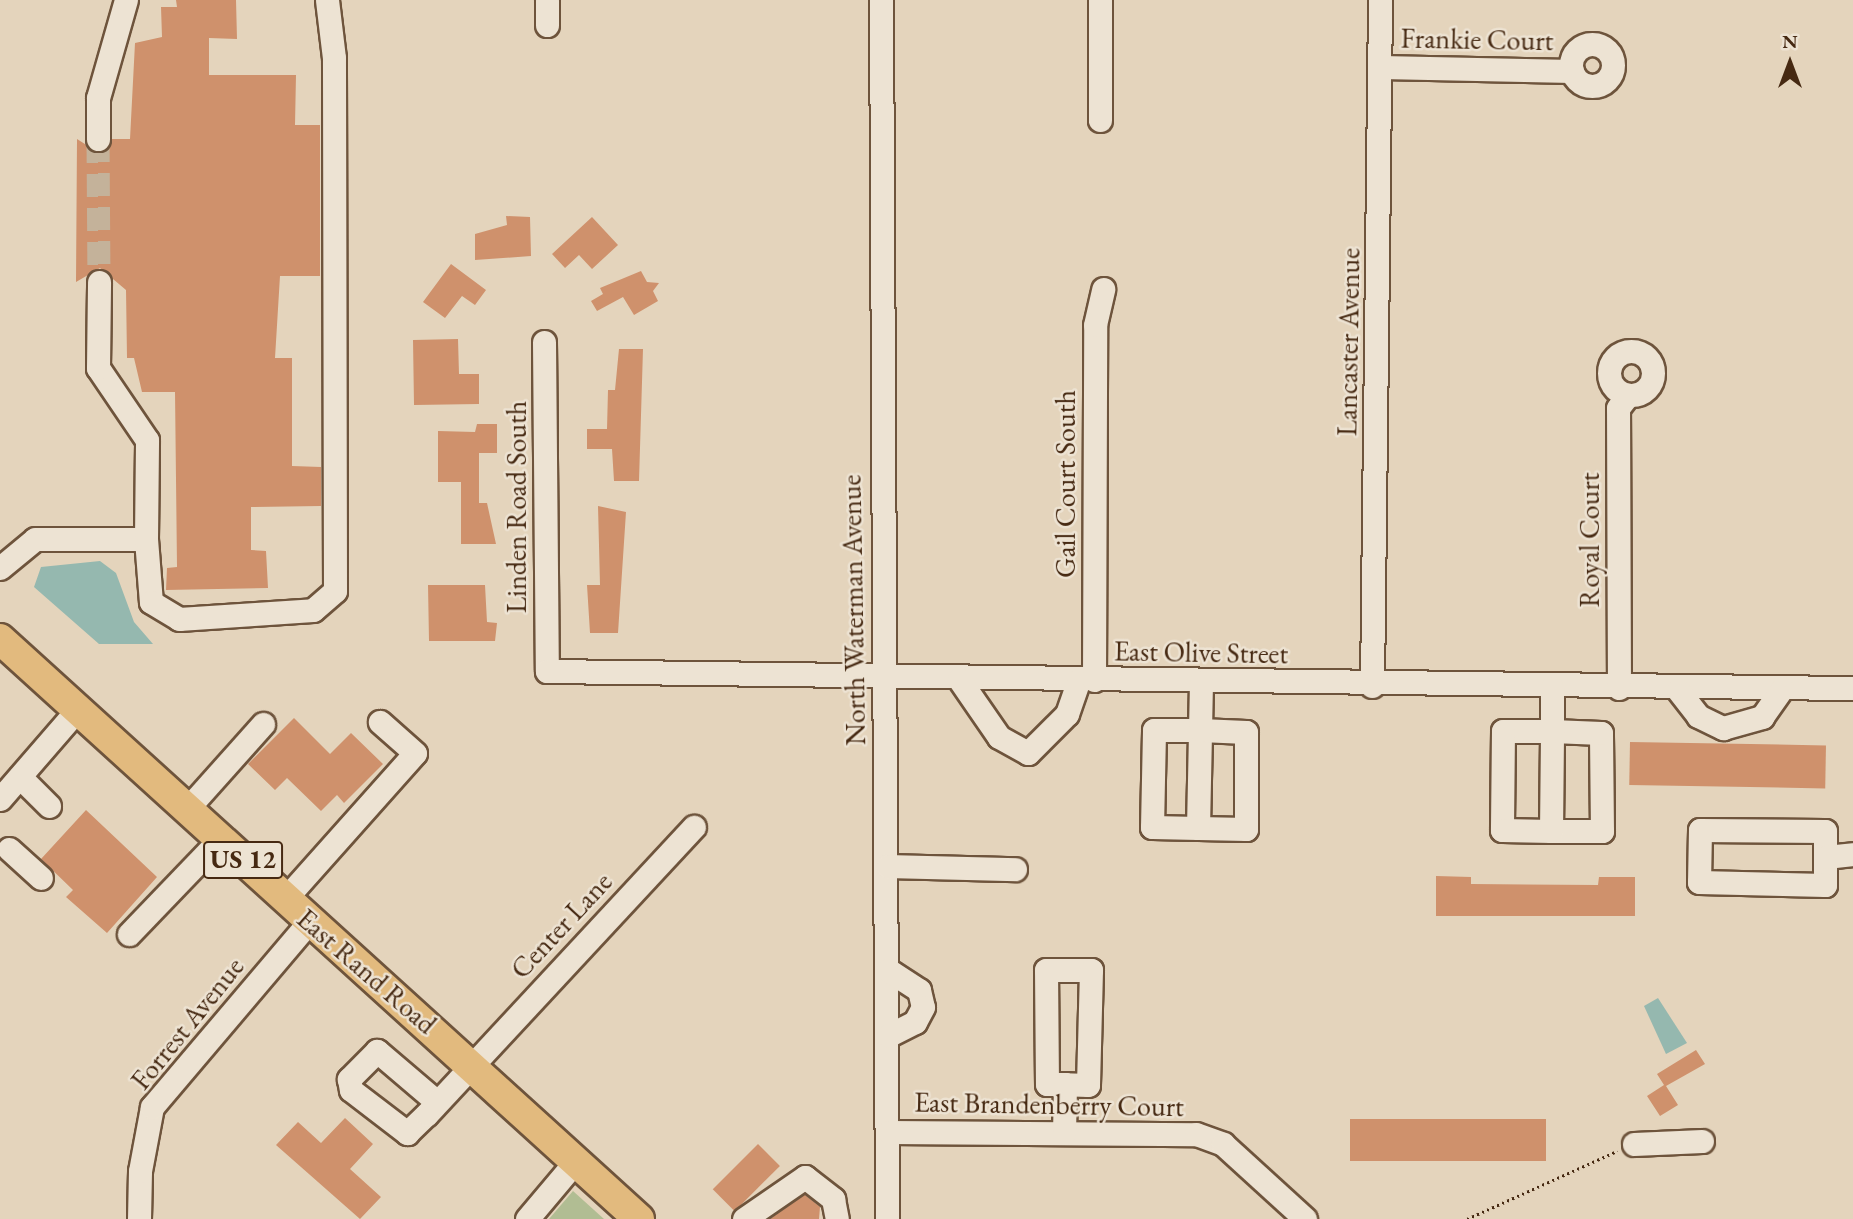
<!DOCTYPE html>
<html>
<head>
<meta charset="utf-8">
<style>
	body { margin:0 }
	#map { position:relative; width:1853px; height:1219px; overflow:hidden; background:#e4d4bc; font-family:"EB Garamond",serif }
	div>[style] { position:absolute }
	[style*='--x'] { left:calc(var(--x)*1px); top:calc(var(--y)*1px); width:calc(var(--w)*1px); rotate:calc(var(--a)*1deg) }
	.green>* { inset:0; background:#b1bd93 }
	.water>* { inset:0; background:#95b8af }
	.building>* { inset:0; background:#cf916c; transform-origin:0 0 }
	.minor-tunnel>* { height:23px; margin-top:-11.5px; transform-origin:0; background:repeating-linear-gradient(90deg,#c4b29a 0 23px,transparent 0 34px) }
	.path>* { height:2.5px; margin-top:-1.25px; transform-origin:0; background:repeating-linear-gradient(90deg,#462912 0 2px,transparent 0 5.5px) }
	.roads { filter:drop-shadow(2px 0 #6e543c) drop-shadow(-2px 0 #6e543c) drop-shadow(0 2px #6e543c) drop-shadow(0 -2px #6e543c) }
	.minor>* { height:23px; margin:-11.5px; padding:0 11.5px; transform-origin:11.5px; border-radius:11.5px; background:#ede3d3 }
	.minor>.ring { margin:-11.5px; padding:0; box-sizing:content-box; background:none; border:23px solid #ede3d3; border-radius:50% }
	.major>* { height:30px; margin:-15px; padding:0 15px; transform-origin:15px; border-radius:15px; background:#e2ba7e }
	span { translate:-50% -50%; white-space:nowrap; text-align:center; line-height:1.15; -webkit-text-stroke:5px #ede3d3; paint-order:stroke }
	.shield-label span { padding:2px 5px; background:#ede3d3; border:2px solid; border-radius:5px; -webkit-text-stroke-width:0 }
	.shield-label { font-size:26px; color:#462912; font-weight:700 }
	.street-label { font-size:28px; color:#462912 }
	.north { position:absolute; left:1755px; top:28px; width:70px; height:70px; -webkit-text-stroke:5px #ede3d3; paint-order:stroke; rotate:0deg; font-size:19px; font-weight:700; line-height:28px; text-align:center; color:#462912 }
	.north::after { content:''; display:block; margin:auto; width:24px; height:32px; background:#462912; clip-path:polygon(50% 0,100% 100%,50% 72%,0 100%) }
</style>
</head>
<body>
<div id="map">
	<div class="green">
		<i style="clip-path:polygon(573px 1191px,604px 1219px,549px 1219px)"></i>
	</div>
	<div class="water">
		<i style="clip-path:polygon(100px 561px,116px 573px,134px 622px,153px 644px,99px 644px,34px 587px,41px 567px)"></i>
		<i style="clip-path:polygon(1658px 998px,1687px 1043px,1666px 1054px,1644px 1006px)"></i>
	</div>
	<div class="building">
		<i style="clip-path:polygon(176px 0,236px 0,237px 39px,209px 38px,209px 75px,296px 75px,295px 125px,320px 125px,320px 276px,280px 276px,275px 358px,292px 358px,292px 466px,321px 467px,321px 506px,251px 507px,251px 550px,266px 551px,268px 588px,166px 590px,167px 568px,177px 567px,175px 392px,142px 392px,134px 358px,127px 358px,126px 290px,100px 268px,76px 282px,77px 139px,99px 153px,112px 139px,130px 139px,135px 43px,162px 37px,161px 7px,177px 7px)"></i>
		<i style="clip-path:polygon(506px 216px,530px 217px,531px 256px,475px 260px,475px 234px,507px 225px)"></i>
		<i style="clip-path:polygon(592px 217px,618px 245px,592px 269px,579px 255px,565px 268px,552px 254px)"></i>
		<i style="clip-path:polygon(451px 264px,486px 290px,475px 305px,462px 296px,445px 318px,423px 302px)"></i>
		<i style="clip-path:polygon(641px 271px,647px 282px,659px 283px,653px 291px,658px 301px,634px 315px,623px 297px,597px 311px,591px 301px,603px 294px,600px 288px)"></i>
		<i style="clip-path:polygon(458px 339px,459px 374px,479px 374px,479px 404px,414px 405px,413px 340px)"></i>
		<i style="clip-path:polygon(619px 349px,643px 349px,639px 481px,614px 481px,612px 449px,587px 449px,587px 429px,607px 429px,608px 390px,615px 390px)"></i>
		<i style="clip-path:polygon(477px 424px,497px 424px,497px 453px,479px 453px,479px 503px,487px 503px,496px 544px,461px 544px,461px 482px,438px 482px,438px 431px,475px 432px)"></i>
		<i style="clip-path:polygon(598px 506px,626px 512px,618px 633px,590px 633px,587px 585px,600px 585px)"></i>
		<i style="clip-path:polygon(428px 585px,485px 585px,487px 622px,497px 623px,495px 641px,429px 641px)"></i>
		<i style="clip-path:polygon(294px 718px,330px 754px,351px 733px,383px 764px,344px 803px,337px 795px,321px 811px,287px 778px,275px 790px,248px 764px)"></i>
		<i style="left:1630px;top:742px;width:196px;height:43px;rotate:1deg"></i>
		<i style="clip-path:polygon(86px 810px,157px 877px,107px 933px,66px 897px,73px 890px,41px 859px)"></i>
		<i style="clip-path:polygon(1436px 876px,1471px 877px,1471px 884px,1598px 885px,1599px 877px,1635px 877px,1635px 916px,1436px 916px)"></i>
		<i style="clip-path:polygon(1696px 1050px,1705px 1064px,1666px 1086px,1678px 1105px,1660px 1116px,1647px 1096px,1664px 1085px,1657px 1074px)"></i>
		<i style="clip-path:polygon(345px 1118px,373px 1144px,350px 1169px,381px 1197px,360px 1219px,276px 1145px,298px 1122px,321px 1143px)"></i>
		<i style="left:1350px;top:1119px;width:196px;height:42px"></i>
		<i style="left:758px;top:1144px;width:31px;height:64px;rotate:45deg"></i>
		<i style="clip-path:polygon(804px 1194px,820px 1207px,819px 1219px,770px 1219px)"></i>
	</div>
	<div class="minor-tunnel">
		<i style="--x:98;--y:139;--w:143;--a:89.6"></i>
	</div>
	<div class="path">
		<i style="--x:1467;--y:1219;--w:165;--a:-24.4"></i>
	</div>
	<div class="roads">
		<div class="minor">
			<i style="--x:547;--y:0;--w:25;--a:90"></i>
			<i style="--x:881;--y:0;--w:1219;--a:89.72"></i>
			<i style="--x:1100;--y:0;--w:120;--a:90"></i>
			<i class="ring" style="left:1571px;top:44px;width:19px;height:19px"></i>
			<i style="--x:1381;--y:67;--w:191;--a:1.2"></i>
			<i style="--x:98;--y:139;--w:41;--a:-90"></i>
			<i style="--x:98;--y:98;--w:102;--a:-74.1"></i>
			<i style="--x:544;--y:342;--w:329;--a:89.5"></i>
			<i style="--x:547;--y:671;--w:1306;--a:0.75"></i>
			<i class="ring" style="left:1609px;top:351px;width:21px;height:21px"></i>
			<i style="--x:146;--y:539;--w:63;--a:85.5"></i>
			<i style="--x:151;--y:602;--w:33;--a:31"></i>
			<i style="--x:179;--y:619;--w:134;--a:-3.8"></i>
			<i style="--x:313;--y:610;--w:29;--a:-41"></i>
			<i style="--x:335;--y:591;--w:533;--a:-90.11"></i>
			<i style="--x:334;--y:58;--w:58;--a:-96.9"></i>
			<i style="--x:0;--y:568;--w:45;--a:-39.6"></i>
			<i style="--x:35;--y:539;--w:111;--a:0"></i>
			<i style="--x:146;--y:539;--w:99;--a:-89.4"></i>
			<i style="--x:147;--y:440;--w:87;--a:-124.2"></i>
			<i style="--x:98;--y:368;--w:86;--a:-89.3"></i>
			<i style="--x:959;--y:679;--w:70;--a:55.4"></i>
			<i style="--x:999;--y:737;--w:33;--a:29"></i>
			<i style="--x:1028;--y:753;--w:55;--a:-45"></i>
			<i style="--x:1067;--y:714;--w:36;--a:-71"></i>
			<i style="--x:1094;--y:680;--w:355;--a:-89.8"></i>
			<i style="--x:1095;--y:325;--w:37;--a:-77"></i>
			<i style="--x:1372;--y:686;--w:686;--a:-89.33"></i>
			<i style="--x:1619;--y:688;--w:280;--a:-90.2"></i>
			<i style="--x:1618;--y:408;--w:16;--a:-52"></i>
			<i style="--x:1678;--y:690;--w:33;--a:52"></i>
			<i style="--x:1698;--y:716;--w:28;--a:26"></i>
			<i style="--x:1723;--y:728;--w:41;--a:-15.8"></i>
			<i style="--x:1762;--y:717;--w:35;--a:-55"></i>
			<i style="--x:20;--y:777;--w:41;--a:45"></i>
			<i style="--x:0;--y:799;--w:119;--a:-49.1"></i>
			<i style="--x:187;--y:809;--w:114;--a:-48.2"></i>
			<i style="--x:1198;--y:828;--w:98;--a:-88.8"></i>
			<i style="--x:1200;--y:730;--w:46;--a:2.5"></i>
			<i style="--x:1246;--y:732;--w:97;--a:90"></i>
			<i style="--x:1246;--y:829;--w:48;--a:-178.8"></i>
			<i style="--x:1198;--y:828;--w:46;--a:-178.8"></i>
			<i style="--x:1152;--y:827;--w:97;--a:-88.8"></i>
			<i style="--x:1154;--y:730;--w:46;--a:0"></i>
			<i style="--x:1200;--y:730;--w:48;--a:-88.8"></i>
			<i style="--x:1700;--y:830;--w:125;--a:0.5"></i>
			<i style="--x:1825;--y:831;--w:54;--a:90"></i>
			<i style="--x:1825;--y:885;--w:126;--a:-178.6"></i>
			<i style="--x:1699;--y:882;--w:52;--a:-88.9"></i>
			<i style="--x:1551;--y:831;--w:51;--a:0"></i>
			<i style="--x:1602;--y:831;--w:98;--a:-90.6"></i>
			<i style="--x:1601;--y:733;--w:49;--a:-177.7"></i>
			<i style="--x:1552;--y:731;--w:49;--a:180"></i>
			<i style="--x:1503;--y:731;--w:99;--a:90.6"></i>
			<i style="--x:1502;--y:830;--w:49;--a:1.2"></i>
			<i style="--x:1551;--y:831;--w:100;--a:-89.4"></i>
			<i style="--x:1552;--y:731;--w:43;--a:-90"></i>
			<i style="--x:9;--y:849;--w:43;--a:42.2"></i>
			<i style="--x:1826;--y:857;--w:27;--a:-6"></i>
			<i style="--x:888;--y:866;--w:127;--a:1.4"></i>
			<i style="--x:285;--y:899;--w:195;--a:-48.3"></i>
			<i style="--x:415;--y:753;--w:47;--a:-138.5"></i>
			<i style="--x:129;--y:934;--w:132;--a:-46.2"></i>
			<i style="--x:888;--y:970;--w:37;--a:33"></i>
			<i style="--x:919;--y:990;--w:17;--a:77"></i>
			<i style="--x:923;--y:1007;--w:17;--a:118"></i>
			<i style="--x:915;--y:1022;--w:30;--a:153"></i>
			<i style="--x:437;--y:1102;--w:79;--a:-139.6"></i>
			<i style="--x:377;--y:1051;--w:40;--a:135"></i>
			<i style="--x:349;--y:1079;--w:11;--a:80"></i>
			<i style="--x:351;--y:1090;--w:71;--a:37.5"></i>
			<i style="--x:407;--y:1133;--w:28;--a:-44"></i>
			<i style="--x:427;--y:1114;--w:392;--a:-47.1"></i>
			<i style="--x:889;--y:1132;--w:307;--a:0.4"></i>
			<i style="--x:1196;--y:1134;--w:29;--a:20"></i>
			<i style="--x:1223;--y:1144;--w:111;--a:42.4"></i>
			<i style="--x:1064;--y:1133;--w:49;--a:-88.8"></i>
			<i style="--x:1065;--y:1084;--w:18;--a:180"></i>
			<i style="--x:1047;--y:1084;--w:114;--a:-90.5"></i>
			<i style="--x:1046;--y:970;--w:45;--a:0"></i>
			<i style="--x:1091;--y:970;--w:115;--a:91.5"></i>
			<i style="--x:1088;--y:1085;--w:23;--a:-178"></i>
			<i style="--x:1634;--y:1144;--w:68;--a:-2.5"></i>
			<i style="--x:139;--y:1219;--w:48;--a:-88.8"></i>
			<i style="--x:140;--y:1171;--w:65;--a:-79.4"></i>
			<i style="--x:152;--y:1107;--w:244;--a:-49.7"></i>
			<i style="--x:527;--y:1219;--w:75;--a:-49.9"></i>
			<i style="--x:744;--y:1219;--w:74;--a:-34.5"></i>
			<i style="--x:805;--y:1177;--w:36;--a:38"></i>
			<i style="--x:833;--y:1199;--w:20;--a:79"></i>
		</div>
		<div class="major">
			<i style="--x:0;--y:639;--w:863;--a:42.23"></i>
		</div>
	</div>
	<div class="shield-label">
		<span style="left:243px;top:860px">US 12</span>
	</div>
	<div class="street-label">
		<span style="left:1477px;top:39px;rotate:1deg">Frankie Court</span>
		<span style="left:1348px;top:342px;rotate:-89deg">Lancaster Avenue</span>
		<span style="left:1065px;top:484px;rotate:-90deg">Gail Court South</span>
		<span style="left:516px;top:507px;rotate:-90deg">Linden Road South</span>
		<span style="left:1589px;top:540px;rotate:-90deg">Royal Court</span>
		<span style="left:853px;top:610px;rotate:-91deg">North Waterman Avenue</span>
		<span style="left:1201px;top:652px;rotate:1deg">East Olive Street</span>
		<span style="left:561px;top:925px;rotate:-47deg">Center Lane</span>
		<span style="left:367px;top:971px;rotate:41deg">East Rand Road</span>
		<span style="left:187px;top:1023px;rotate:-51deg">Forrest Avenue</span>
		<span style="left:1049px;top:1104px;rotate:1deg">East Brandenberry Court</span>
	</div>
	<div class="north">N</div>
</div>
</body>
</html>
